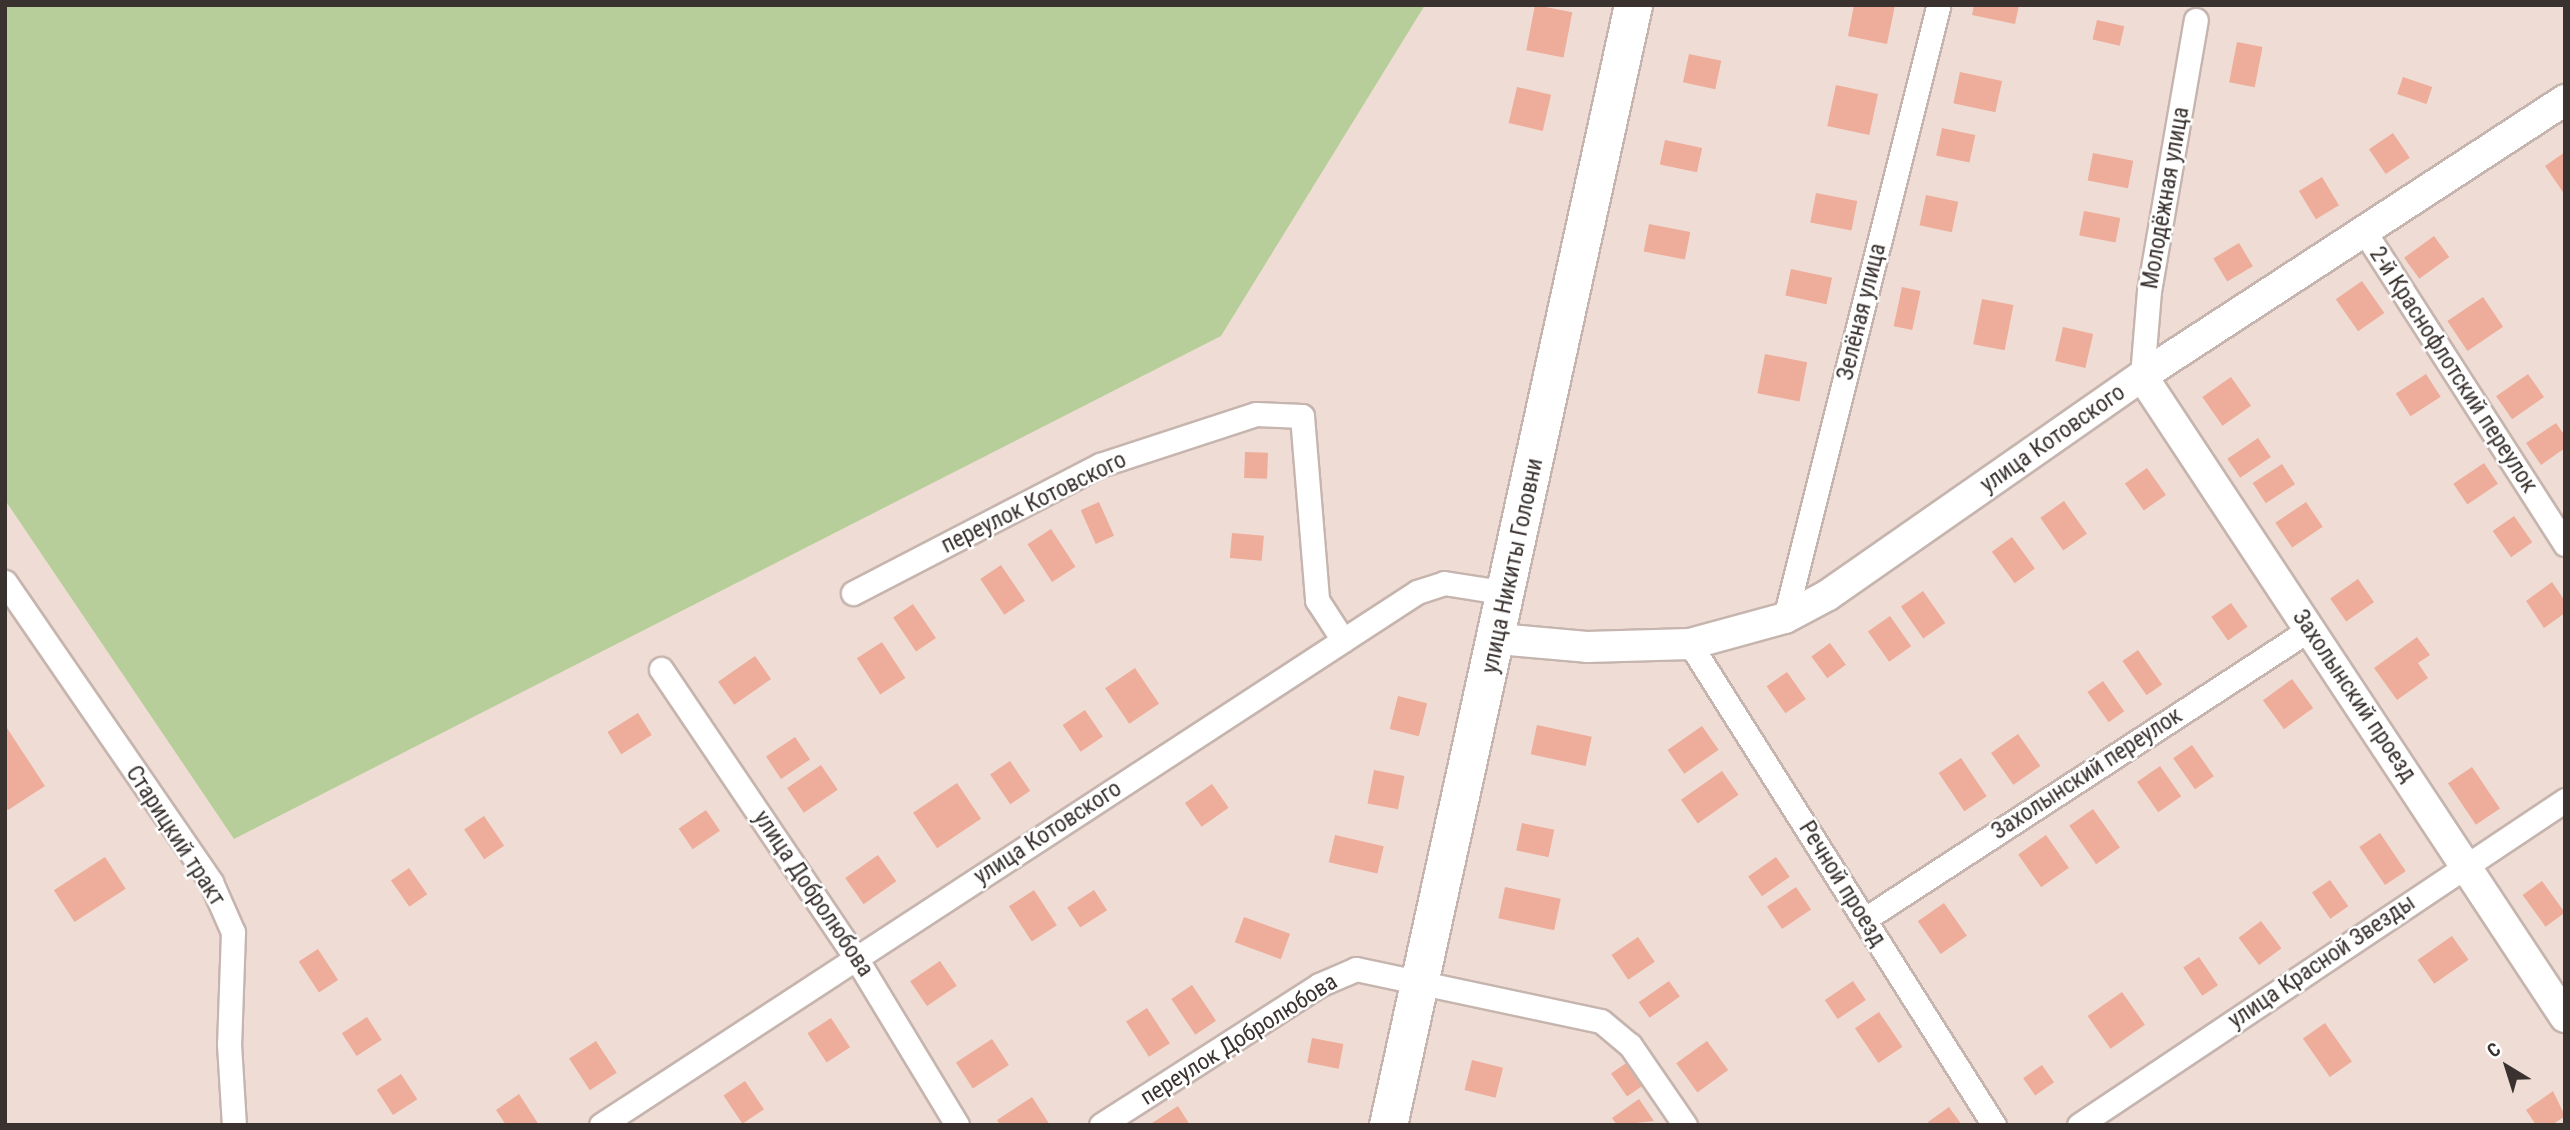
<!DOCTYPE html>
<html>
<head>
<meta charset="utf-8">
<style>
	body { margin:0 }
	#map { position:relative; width:2570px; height:1130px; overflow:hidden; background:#efddd5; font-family:"Roboto Condensed",sans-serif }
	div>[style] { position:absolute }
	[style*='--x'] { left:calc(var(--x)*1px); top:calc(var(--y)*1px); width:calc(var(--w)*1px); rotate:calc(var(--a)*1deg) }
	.green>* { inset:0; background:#b8ce9a }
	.building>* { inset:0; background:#edad9a; transform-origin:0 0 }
	.roads { filter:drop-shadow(2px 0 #c6b5ae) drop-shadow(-2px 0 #c6b5ae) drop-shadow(0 2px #c6b5ae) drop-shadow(0 -2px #c6b5ae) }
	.minor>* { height:23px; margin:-11.5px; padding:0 11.5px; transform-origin:11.5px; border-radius:11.5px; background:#fff }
	.tertiary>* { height:30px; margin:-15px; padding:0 15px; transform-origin:15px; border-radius:15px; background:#fff }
	.primary>* { height:37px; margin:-18.5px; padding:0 18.5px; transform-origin:18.5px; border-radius:18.5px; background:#fff }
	span { translate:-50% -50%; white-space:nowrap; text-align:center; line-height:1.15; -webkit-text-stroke:5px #fff; paint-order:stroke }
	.street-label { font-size:23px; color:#39322f }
	.frame { position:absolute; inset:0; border:7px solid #39322f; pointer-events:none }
	.north { position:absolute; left:2472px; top:1032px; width:70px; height:70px; -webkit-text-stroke:5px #fff; paint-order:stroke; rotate:322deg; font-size:19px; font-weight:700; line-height:28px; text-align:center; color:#39322f }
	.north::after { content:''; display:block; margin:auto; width:24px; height:32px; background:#39322f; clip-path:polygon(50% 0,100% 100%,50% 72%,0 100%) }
</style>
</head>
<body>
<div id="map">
	<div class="green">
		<i style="clip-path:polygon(5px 5px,1425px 5px,1221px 336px,234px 839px,5px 500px)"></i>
	</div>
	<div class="building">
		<i style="left:1535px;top:5px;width:38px;height:46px;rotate:11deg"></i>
		<i style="clip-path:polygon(1854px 5px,1895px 5px,1887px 44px,1848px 36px)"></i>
		<i style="clip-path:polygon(1974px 5px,2019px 5px,2015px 24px,1972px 15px)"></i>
		<i style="left:2097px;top:20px;width:28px;height:20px;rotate:13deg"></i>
		<i style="left:2237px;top:42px;width:26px;height:41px;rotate:11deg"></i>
		<i style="left:1689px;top:54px;width:33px;height:29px;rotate:12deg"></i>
		<i style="left:1960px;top:72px;width:43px;height:32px;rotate:12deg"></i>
		<i style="left:2403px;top:77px;width:31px;height:18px;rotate:19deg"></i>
		<i style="left:1836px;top:85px;width:43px;height:42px;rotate:12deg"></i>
		<i style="left:1517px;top:87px;width:35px;height:37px;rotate:13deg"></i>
		<i style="left:1942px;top:128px;width:34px;height:28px;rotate:12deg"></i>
		<i style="left:2393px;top:133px;width:30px;height:29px;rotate:56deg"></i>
		<i style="left:1665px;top:140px;width:38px;height:25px;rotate:12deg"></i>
		<i style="clip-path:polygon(2565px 152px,2565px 195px,2545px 166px)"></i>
		<i style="left:2093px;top:153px;width:41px;height:28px;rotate:11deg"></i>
		<i style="left:2322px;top:177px;width:33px;height:27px;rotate:59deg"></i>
		<i style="left:1816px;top:193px;width:42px;height:30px;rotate:11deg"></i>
		<i style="left:1926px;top:195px;width:33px;height:31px;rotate:12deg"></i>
		<i style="left:2084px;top:211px;width:37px;height:25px;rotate:11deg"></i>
		<i style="left:1649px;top:224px;width:42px;height:28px;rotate:11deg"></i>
		<i style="left:2434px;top:236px;width:26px;height:37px;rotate:54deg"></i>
		<i style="left:2239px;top:243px;width:27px;height:30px;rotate:59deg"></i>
		<i style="left:1791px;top:269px;width:42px;height:27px;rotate:12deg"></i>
		<i style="left:2362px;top:281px;width:39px;height:32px;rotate:55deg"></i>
		<i style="left:1902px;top:287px;width:19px;height:40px;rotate:12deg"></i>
		<i style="left:2483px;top:297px;width:36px;height:43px;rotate:56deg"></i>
		<i style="left:1982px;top:299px;width:32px;height:46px;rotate:11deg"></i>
		<i style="left:2063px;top:327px;width:31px;height:35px;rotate:13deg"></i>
		<i style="left:1765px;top:354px;width:43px;height:40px;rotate:11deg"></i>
		<i style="left:2426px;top:374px;width:27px;height:36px;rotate:57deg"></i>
		<i style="left:2528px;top:374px;width:28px;height:39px;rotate:55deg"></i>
		<i style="left:2231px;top:377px;width:35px;height:35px;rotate:55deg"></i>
		<i style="clip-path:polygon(2556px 423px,2565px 436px,2565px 448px,2541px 465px,2526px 443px)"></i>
		<i style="left:2258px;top:438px;width:23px;height:37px;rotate:56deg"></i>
		<i style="left:1245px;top:452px;width:23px;height:26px;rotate:2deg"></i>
		<i style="left:2484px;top:463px;width:25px;height:37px;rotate:56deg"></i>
		<i style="left:2282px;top:464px;width:24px;height:35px;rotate:57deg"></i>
		<i style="left:2147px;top:468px;width:33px;height:27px;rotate:55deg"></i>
		<i style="left:2064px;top:501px;width:40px;height:29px;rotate:55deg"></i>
		<i style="left:1099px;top:502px;width:37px;height:20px;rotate:66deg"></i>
		<i style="left:2306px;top:502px;width:30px;height:37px;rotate:56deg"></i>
		<i style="left:2514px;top:516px;width:32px;height:26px;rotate:55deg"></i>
		<i style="left:1051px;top:529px;width:45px;height:28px;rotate:57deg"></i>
		<i style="left:1232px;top:533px;width:32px;height:25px;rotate:5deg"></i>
		<i style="left:2012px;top:537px;width:39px;height:25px;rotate:54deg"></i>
		<i style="left:1001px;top:565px;width:43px;height:25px;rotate:56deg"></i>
		<i style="left:2358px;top:579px;width:28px;height:34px;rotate:55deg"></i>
		<i style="clip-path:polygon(2552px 582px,2565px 601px,2565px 613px,2544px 628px,2526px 601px)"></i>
		<i style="left:1923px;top:591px;width:39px;height:27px;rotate:55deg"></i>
		<i style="left:2231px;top:603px;width:29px;height:24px;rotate:55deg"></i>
		<i style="left:913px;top:604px;width:41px;height:24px;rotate:56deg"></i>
		<i style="left:1890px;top:616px;width:37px;height:27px;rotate:55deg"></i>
		<i style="clip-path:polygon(2417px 637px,2430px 655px,2418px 663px,2428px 678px,2397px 700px,2374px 668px)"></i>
		<i style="left:882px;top:642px;width:43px;height:30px;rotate:57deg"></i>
		<i style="left:1830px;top:643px;width:27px;height:23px;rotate:54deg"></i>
		<i style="left:2138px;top:650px;width:42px;height:19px;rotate:55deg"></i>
		<i style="left:755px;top:656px;width:28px;height:45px;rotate:55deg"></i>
		<i style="left:1135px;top:668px;width:43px;height:36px;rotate:56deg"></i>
		<i style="left:1787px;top:672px;width:33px;height:25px;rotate:55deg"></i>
		<i style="left:2292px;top:679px;width:36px;height:36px;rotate:54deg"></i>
		<i style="left:2103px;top:681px;width:37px;height:19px;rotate:55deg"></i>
		<i style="left:1398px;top:696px;width:30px;height:34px;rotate:14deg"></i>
		<i style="left:1085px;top:710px;width:32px;height:27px;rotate:56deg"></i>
		<i style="left:638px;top:713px;width:26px;height:36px;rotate:58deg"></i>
		<i style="clip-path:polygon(5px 725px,45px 786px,8px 810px,5px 806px)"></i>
		<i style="left:1537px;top:725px;width:56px;height:30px;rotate:12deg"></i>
		<i style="left:1702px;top:726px;width:29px;height:42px;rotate:55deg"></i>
		<i style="left:2018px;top:734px;width:39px;height:33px;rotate:55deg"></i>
		<i style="left:795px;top:737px;width:27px;height:35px;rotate:56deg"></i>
		<i style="left:2192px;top:745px;width:38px;height:23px;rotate:55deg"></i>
		<i style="left:1961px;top:758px;width:46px;height:27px;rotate:56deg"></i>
		<i style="left:1010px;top:761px;width:36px;height:24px;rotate:56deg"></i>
		<i style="left:821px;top:765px;width:30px;height:41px;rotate:56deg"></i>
		<i style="left:2160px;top:766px;width:37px;height:28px;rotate:55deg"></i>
		<i style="left:2472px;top:767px;width:50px;height:29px;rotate:56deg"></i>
		<i style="left:1374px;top:770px;width:31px;height:34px;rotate:11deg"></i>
		<i style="left:1722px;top:771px;width:29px;height:50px;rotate:55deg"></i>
		<i style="left:957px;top:783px;width:43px;height:53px;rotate:56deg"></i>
		<i style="left:1212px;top:784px;width:29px;height:33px;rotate:55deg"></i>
		<i style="left:2093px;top:809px;width:47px;height:29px;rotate:55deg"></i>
		<i style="left:706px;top:810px;width:25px;height:33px;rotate:56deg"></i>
		<i style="left:484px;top:816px;width:36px;height:24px;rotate:56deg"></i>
		<i style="left:1522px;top:823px;width:33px;height:28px;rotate:12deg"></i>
		<i style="left:2380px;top:833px;width:46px;height:25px;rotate:56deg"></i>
		<i style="left:1335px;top:835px;width:50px;height:28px;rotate:13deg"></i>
		<i style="left:2046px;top:835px;width:40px;height:34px;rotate:55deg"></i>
		<i style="left:878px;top:855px;width:32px;height:40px;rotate:55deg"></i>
		<i style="left:105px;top:857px;width:38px;height:61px;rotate:57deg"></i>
		<i style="left:1776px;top:857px;width:24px;height:34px;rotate:55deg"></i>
		<i style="left:409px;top:868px;width:32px;height:22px;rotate:55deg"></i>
		<i style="left:2330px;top:880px;width:32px;height:22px;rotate:55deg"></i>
		<i style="left:2542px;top:881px;width:39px;height:24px;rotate:54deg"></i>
		<i style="left:1505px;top:887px;width:57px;height:32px;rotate:12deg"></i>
		<i style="left:1796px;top:887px;width:27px;height:35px;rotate:56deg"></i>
		<i style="left:1034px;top:890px;width:42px;height:30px;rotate:57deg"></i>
		<i style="left:1094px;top:890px;width:24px;height:32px;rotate:57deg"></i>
		<i style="left:1944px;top:903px;width:40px;height:32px;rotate:55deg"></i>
		<i style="left:1244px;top:917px;width:49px;height:27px;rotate:20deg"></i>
		<i style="left:2261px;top:921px;width:34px;height:28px;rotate:53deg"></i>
		<i style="left:2452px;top:936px;width:29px;height:42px;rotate:55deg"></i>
		<i style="left:1638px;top:937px;width:30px;height:32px;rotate:56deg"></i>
		<i style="left:318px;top:949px;width:37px;height:23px;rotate:57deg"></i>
		<i style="left:2199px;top:957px;width:34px;height:19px;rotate:56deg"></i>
		<i style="left:940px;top:961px;width:30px;height:36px;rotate:56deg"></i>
		<i style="left:1669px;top:981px;width:19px;height:37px;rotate:55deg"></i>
		<i style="left:1853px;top:981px;width:23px;height:34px;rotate:56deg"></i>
		<i style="left:1192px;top:985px;width:43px;height:25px;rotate:56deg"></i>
		<i style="left:2122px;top:992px;width:40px;height:42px;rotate:55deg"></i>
		<i style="left:1147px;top:1008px;width:42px;height:25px;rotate:57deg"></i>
		<i style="left:1879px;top:1012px;width:42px;height:29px;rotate:56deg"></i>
		<i style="left:367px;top:1017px;width:27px;height:30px;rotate:57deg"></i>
		<i style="left:831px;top:1018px;width:35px;height:28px;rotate:57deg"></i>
		<i style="left:2325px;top:1023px;width:47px;height:27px;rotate:55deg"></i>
		<i style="left:1312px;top:1038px;width:32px;height:25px;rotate:11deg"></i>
		<i style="left:992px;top:1039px;width:31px;height:43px;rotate:57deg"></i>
		<i style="left:596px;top:1041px;width:38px;height:32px;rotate:57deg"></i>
		<i style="left:1707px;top:1041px;width:36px;height:38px;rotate:54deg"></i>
		<i style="left:1472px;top:1060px;width:32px;height:31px;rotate:14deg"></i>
		<i style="left:1629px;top:1061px;width:28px;height:22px;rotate:55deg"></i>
		<i style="left:2042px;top:1065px;width:21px;height:23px;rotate:55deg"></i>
		<i style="left:401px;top:1074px;width:30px;height:29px;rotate:57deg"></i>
		<i style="left:745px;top:1081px;width:34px;height:26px;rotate:56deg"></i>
		<i style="clip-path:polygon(2553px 1091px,2565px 1116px,2552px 1125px,2536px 1125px,2526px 1110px)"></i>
		<i style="clip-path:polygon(519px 1094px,539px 1125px,506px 1125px,496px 1110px)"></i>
		<i style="clip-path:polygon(1032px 1097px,1050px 1125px,1000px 1125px,997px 1120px)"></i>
		<i style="clip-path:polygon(1639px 1099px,1654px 1121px,1617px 1125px,1612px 1118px)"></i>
		<i style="clip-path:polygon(1178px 1106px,1190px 1125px,1149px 1125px)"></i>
		<i style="clip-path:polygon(1949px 1107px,1962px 1125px,1930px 1125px,1928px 1122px)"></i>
	</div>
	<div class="roads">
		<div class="minor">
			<i style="--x:2364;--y:231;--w:372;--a:57.3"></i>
			<i style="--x:2142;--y:376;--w:85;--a:-85.3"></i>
			<i style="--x:2149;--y:291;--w:275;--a:-80.2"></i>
			<i style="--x:5;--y:582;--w:364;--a:55.5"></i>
			<i style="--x:211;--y:882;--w:55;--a:66.3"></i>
			<i style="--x:233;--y:932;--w:112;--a:92"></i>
			<i style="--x:229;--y:1044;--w:81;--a:86.5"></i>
			<i style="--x:853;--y:593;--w:278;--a:-27.4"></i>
			<i style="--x:1100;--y:465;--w:164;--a:-18.1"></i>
			<i style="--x:1256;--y:414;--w:46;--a:2.5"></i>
			<i style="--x:1302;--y:416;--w:185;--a:85.3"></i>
			<i style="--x:1317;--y:600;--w:48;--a:57"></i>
			<i style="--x:1785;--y:618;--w:630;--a:-75.94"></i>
			<i style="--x:1690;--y:644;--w:569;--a:57.71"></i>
			<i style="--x:661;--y:669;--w:349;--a:56"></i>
			<i style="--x:856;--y:958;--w:195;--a:58.8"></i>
			<i style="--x:1865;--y:919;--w:531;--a:-33.09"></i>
			<i style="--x:601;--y:1125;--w:975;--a:-33.15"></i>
			<i style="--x:1417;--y:592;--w:28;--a:-18"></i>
			<i style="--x:1444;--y:583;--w:65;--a:8.9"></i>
			<i style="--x:1101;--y:1125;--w:259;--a:-32.7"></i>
			<i style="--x:1319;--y:985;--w:40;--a:-23.4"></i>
			<i style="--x:1356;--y:969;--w:250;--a:12"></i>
			<i style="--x:1601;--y:1021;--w:38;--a:40"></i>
			<i style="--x:1630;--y:1045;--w:97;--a:55.5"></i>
			<i style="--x:2079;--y:1125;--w:585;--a:-33.77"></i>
		</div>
		<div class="tertiary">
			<i style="--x:2142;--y:376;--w:768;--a:56.58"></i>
			<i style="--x:1498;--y:639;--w:89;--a:5.1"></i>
			<i style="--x:1587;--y:647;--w:103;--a:-1.7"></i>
			<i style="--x:1690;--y:644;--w:98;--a:-15.3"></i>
			<i style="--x:1785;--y:618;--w:49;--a:-28.1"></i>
			<i style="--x:1828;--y:595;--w:383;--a:-34.9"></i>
			<i style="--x:2142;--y:376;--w:505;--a:-33.12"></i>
		</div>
		<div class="primary">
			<i style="--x:1388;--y:1125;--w:1146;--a:-77.66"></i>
		</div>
	</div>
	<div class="street-label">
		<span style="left:2166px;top:198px;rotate:-80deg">Молодёжная улица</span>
		<span style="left:1862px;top:312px;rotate:-76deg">Зелёная улица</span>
		<span style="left:2453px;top:370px;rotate:57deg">2-й Краснофлотский переулок</span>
		<span style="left:2053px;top:439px;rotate:-35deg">улица Котовского</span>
		<span style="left:1034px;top:503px;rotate:-26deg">переулок Котовского</span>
		<span style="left:1513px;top:566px;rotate:-78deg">улица Никиты Головни</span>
		<span style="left:2354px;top:696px;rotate:56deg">Захолынский проезд</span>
		<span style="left:2087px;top:774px;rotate:-33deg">Захолынский переулок</span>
		<span style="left:1048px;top:833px;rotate:-33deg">улица Котовского</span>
		<span style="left:175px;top:836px;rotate:57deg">Старицкий тракт</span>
		<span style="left:1842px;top:884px;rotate:58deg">Речной проезд</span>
		<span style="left:813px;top:894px;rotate:56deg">улица Добролюбова</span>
		<span style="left:2322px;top:962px;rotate:-34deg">улица Красной Звезды</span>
		<span style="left:1239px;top:1040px;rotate:-32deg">переулок Добролюбова</span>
	</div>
	<div class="frame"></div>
	<div class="north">С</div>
</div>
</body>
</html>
